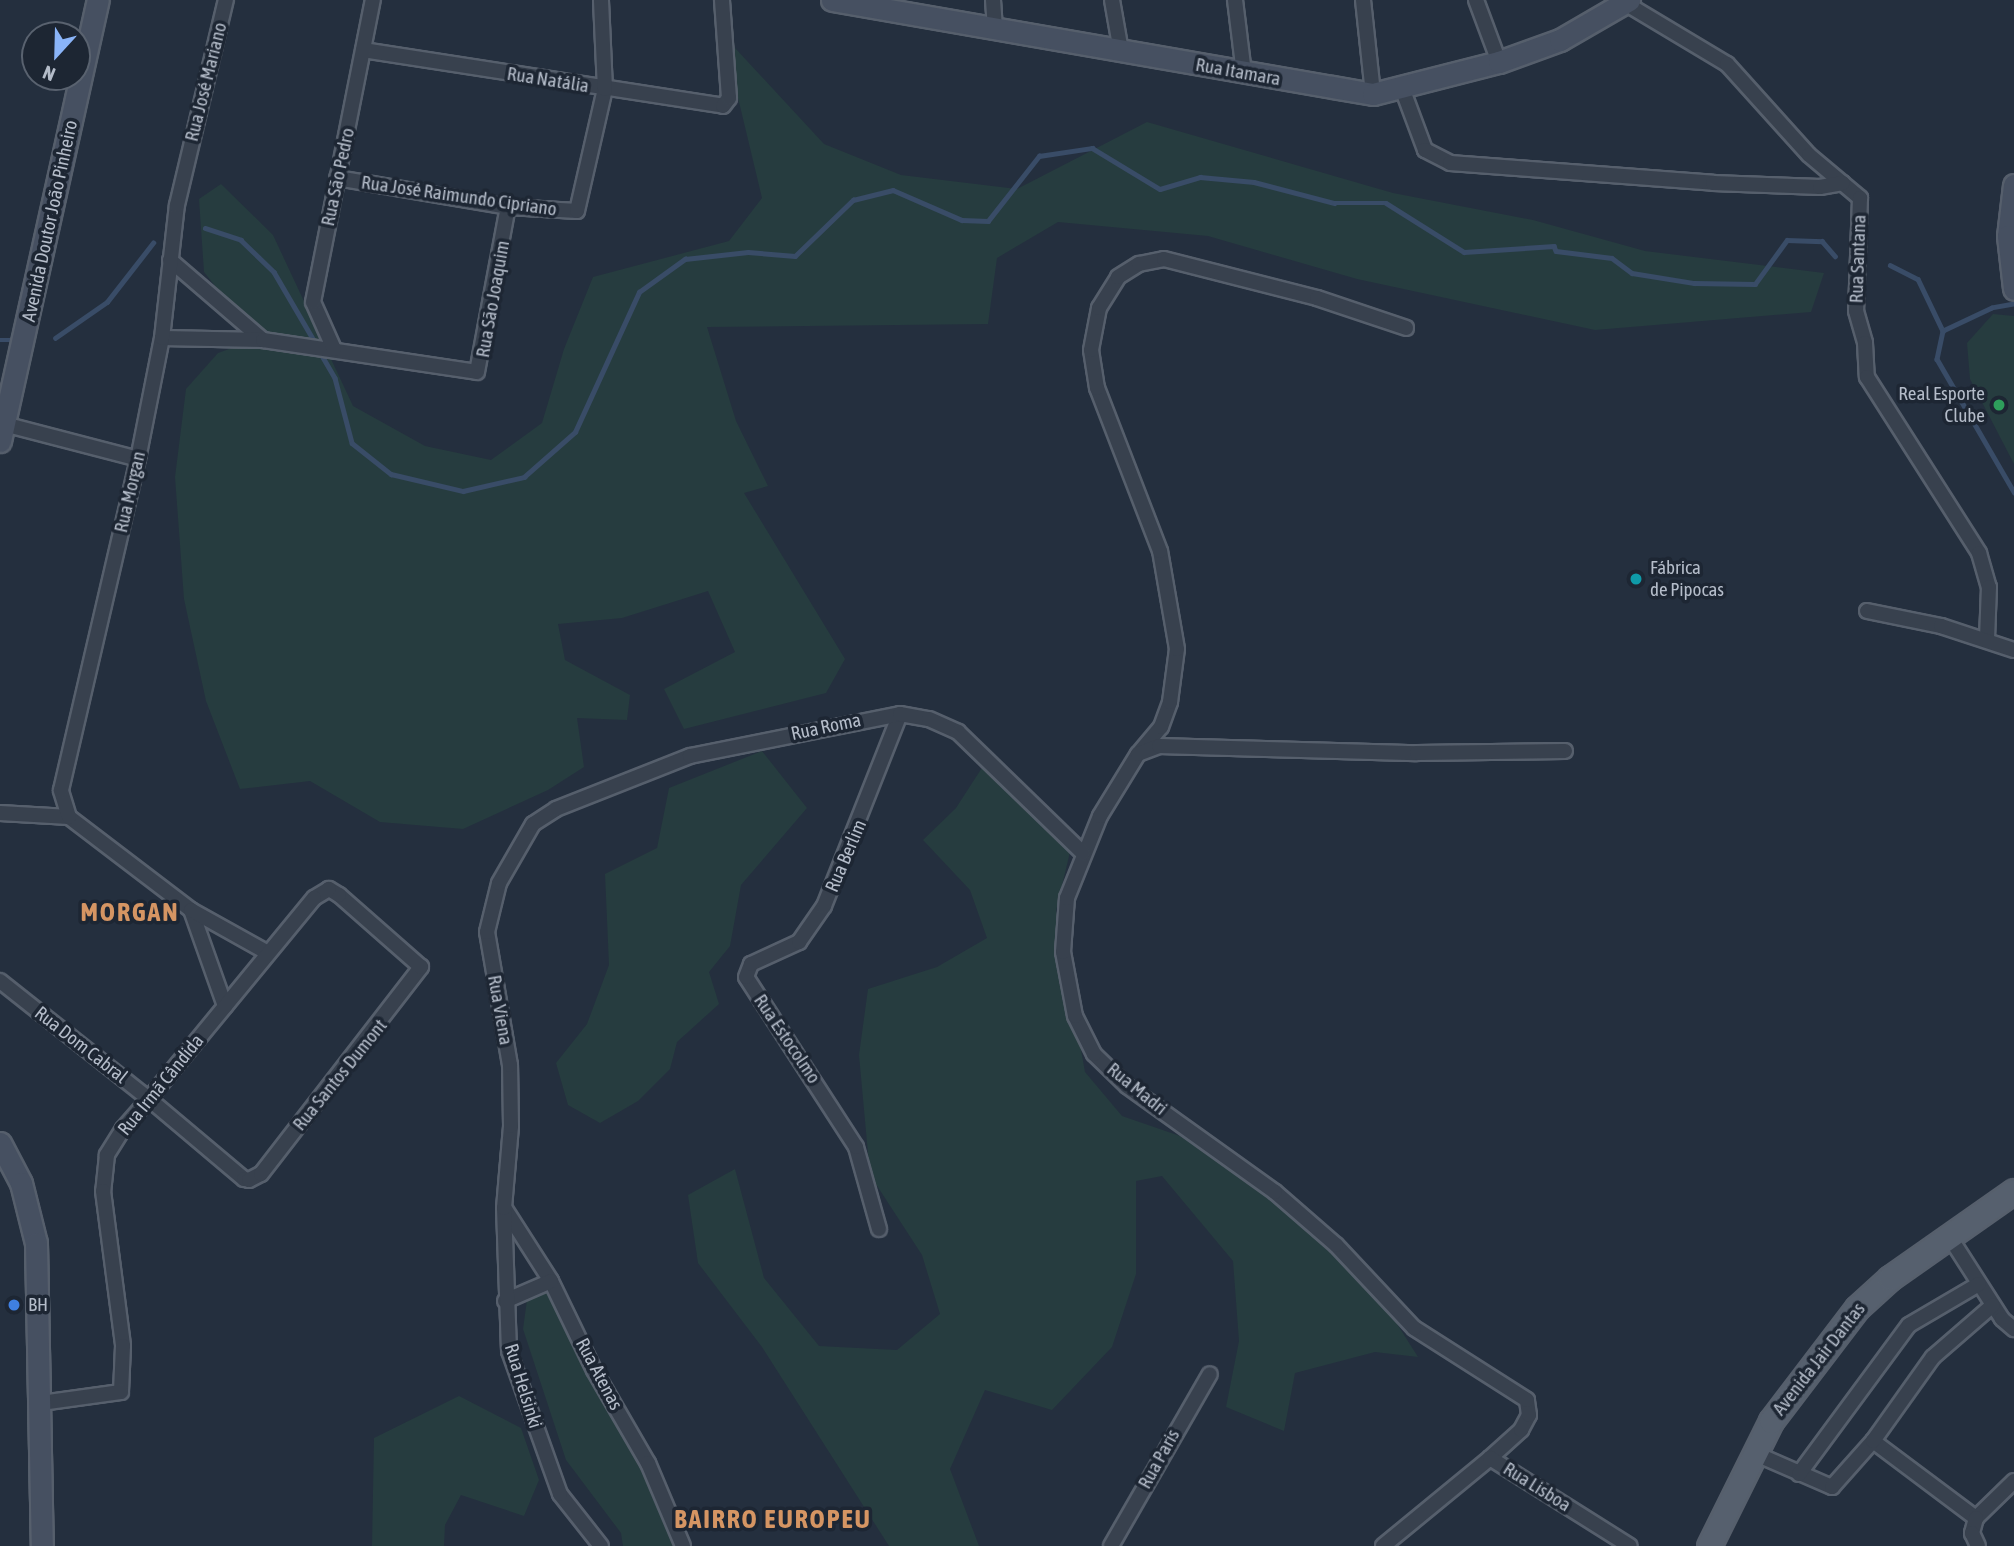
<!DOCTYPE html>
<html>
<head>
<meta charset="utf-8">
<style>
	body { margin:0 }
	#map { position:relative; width:2014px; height:1546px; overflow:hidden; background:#242f3e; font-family:"Asap Condensed",sans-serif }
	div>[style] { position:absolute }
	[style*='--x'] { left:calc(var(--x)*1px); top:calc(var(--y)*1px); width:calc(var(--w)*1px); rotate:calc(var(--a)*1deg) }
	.green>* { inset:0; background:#263c3f }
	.stream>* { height:4.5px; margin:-2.25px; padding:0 2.25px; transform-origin:2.25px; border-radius:2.25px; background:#394c67 }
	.roads { filter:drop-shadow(2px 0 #565f6c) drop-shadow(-2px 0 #565f6c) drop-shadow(0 2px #565f6c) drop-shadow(0 -2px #565f6c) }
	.street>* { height:14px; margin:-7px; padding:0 7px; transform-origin:7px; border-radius:7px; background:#38414e }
	.secondary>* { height:21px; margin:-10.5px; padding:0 10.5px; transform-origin:10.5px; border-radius:10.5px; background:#465061 }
	.primary>* { height:23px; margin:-11.5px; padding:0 11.5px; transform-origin:11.5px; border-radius:11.5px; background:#56606e }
	.dots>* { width:19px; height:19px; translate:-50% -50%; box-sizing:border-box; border:4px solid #1d2633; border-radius:50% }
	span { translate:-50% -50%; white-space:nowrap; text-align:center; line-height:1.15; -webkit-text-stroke:7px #1d2633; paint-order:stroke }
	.street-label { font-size:19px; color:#b4bcc9 }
	.poi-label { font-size:19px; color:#b4bcc9 }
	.right { translate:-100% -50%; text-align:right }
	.left { translate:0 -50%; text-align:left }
	.district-label { font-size:26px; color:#d59563; font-weight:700; letter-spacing:2px }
	.north { position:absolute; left:21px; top:21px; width:70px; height:70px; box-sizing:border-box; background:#1d2633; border:2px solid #59626f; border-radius:50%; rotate:202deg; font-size:19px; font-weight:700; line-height:28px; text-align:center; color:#b4bcc9 }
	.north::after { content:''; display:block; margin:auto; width:24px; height:32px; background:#8ab4f8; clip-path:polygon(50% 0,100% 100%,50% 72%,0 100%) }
</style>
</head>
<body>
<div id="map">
	<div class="green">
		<i style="clip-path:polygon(723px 35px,824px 144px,901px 175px,1017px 189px,1147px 122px,1393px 193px,1533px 220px,1645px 251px,1824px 273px,1811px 312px,1595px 330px,1357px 279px,1208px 236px,1058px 222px,997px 258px,988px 324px,707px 327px,736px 421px,768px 486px,744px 493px,845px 659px,826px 693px,684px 729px,664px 689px,735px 652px,708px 591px,622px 618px,558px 624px,565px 660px,630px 695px,627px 720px,577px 718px,584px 767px,548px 790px,463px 829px,380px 822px,310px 781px,240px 789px,206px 701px,184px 599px,175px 477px,186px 389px,218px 353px,257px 339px,204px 272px,199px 199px,221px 184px,273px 235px,353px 406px,425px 446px,491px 460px,542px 423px,564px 349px,593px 277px,729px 241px,762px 198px)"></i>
		<i style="clip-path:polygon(1993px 314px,2014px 316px,2014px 464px,1970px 379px,1967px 343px)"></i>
		<i style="clip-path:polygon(762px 751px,807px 808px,741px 885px,730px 946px,709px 972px,719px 1004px,677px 1042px,670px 1069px,638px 1101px,600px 1123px,568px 1105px,556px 1063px,587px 1024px,609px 965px,605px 874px,657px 848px,669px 788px)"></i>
		<i style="clip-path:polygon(987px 760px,1074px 835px,1056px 911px,1085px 1072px,1122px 1116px,1180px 1136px,1282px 1204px,1387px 1308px,1418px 1357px,1375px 1352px,1295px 1373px,1284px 1431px,1226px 1407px,1239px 1341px,1233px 1261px,1162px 1176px,1136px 1181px,1136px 1274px,1112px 1347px,1052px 1410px,985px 1390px,950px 1469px,979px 1546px,889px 1546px,762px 1347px,698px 1263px,688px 1195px,735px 1169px,764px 1278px,819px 1346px,897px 1350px,940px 1314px,922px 1255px,870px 1175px,859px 1055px,868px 989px,937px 967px,987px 938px,970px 890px,923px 840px,956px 808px)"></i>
		<i style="clip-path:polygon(540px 1288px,562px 1304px,599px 1375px,659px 1470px,688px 1546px,623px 1546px,621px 1533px,566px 1460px,523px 1329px,527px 1300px)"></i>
		<i style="clip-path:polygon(459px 1396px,521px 1428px,539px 1480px,524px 1516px,461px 1495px,445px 1525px,444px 1546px,372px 1546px,374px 1438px)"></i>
	</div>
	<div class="stream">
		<i style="--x:205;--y:228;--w:38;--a:18"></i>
		<i style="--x:241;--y:240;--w:46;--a:44.1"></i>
		<i style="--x:274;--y:272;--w:83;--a:59.7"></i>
		<i style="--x:1890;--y:265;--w:31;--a:27"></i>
		<i style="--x:1918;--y:279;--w:58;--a:64.3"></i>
		<i style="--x:2014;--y:304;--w:22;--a:170"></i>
		<i style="--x:1992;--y:308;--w:54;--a:154.9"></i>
		<i style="--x:1943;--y:331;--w:29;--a:102"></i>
		<i style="--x:1937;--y:359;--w:154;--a:59.9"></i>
		<i style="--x:55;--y:338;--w:63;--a:-34.7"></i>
		<i style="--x:107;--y:302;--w:75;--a:-52.1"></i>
		<i style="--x:0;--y:340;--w:10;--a:0"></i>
		<i style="--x:320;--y:352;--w:30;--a:60"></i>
		<i style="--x:335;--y:378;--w:67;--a:75.3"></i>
		<i style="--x:352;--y:443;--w:50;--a:38.5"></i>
		<i style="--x:391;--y:474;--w:74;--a:13.3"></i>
		<i style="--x:463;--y:491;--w:63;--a:-12.9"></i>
		<i style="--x:524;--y:477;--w:68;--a:-41.4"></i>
		<i style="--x:575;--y:432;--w:154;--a:-65.4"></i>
		<i style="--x:639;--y:292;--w:57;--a:-35.7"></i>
		<i style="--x:685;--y:259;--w:63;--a:-6.3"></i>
		<i style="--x:748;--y:252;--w:47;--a:4.9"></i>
		<i style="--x:795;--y:256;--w:81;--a:-44"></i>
		<i style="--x:853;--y:200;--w:41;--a:-14"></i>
		<i style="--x:893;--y:190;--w:75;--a:23.5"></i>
		<i style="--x:962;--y:220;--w:26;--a:2"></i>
		<i style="--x:988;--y:221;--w:83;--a:-51.9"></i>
		<i style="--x:1039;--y:156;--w:54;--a:-8.6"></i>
		<i style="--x:1092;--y:148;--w:79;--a:31.1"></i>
		<i style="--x:1160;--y:189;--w:42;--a:-16.7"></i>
		<i style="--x:1200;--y:177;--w:54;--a:5.3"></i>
		<i style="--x:1254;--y:182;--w:83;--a:14.7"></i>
		<i style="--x:1334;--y:203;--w:52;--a:0"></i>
		<i style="--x:1386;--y:203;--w:92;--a:32.1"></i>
		<i style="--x:1464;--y:252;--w:90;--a:-3.8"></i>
		<i style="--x:1554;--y:246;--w:5;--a:68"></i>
		<i style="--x:1556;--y:251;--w:56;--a:7.1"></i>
		<i style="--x:1612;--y:258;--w:25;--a:37"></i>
		<i style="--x:1632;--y:273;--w:63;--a:9.2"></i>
		<i style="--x:1694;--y:283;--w:61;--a:0.9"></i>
		<i style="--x:1755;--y:284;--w:54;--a:-54"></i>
		<i style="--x:1787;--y:240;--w:35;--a:2"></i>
		<i style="--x:1822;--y:241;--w:20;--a:49"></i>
	</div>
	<div class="roads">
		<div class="street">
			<i style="--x:993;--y:0;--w:30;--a:86"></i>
			<i style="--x:1112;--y:0;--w:52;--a:80"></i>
			<i style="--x:1235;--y:0;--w:74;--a:83"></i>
			<i style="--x:1363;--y:0;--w:95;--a:83.9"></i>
			<i style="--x:1476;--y:0;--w:66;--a:69.6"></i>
			<i style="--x:1620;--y:0;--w:125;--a:30.9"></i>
			<i style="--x:1727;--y:64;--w:122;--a:48"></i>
			<i style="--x:1809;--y:155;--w:67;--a:40.1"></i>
			<i style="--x:1860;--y:198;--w:113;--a:92"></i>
			<i style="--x:1856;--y:311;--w:33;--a:74"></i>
			<i style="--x:1865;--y:343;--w:34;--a:87"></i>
			<i style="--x:1867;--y:377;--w:209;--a:57.5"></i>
			<i style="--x:1979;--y:553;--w:35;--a:74"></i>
			<i style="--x:1989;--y:587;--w:53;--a:92.2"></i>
			<i style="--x:363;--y:50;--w:364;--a:8.8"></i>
			<i style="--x:723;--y:106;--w:10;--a:-53"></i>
			<i style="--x:729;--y:98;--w:98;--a:-94.1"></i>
			<i style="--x:1402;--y:88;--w:66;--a:69.6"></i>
			<i style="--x:1425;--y:150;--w:28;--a:27"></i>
			<i style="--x:1450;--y:163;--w:264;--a:4.3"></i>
			<i style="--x:1713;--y:183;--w:107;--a:2.1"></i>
			<i style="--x:1820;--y:187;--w:23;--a:-10"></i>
			<i style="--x:337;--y:178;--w:173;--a:9.6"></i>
			<i style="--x:508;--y:207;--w:69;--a:3.3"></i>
			<i style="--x:577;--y:211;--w:125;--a:-77.1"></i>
			<i style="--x:605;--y:89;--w:89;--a:-92.6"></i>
			<i style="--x:170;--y:260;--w:123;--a:40.7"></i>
			<i style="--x:162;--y:338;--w:101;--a:1.1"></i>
			<i style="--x:263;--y:340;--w:216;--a:8.5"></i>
			<i style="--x:477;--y:372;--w:168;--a:-79.4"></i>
			<i style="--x:334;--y:349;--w:51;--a:-114.1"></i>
			<i style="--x:313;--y:302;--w:308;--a:-78.8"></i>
			<i style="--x:4;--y:424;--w:138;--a:14.6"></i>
			<i style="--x:1867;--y:611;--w:76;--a:11.5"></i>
			<i style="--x:1941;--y:626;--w:77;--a:18.2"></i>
			<i style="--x:1139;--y:753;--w:34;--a:-50"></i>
			<i style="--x:1161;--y:727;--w:27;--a:-70"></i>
			<i style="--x:1170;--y:702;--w:53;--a:-82.5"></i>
			<i style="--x:1177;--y:649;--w:99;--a:-99.8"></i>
			<i style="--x:1160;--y:551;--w:175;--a:-111.1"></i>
			<i style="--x:1097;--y:388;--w:38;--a:-99"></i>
			<i style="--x:1091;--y:350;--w:43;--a:-79.2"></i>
			<i style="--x:1099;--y:308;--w:36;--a:-58"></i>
			<i style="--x:1118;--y:277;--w:25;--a:-32"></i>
			<i style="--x:1139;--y:264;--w:25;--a:-11"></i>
			<i style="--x:1164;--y:259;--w:158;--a:14.3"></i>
			<i style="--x:1317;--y:298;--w:94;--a:18.6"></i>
			<i style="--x:0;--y:813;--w:69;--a:3.3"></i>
			<i style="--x:69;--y:817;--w:153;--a:37.3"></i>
			<i style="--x:191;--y:910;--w:102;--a:70.5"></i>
			<i style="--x:69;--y:817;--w:28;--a:-107"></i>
			<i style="--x:61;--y:790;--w:340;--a:-76.9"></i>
			<i style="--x:138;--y:459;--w:123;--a:-78.8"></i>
			<i style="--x:162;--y:338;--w:134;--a:-83.6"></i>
			<i style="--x:177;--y:205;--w:211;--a:-76.6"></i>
			<i style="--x:191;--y:910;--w:88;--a:29.2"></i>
			<i style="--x:0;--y:981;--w:190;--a:38.4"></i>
			<i style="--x:149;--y:1099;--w:124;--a:40.1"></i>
			<i style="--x:244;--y:1179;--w:5;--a:11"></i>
			<i style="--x:249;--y:1180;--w:13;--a:-27"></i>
			<i style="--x:261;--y:1174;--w:262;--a:-52.3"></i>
			<i style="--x:421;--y:967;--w:109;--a:-138.7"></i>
			<i style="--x:339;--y:895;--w:12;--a:-149"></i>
			<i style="--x:329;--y:889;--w:17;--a:149"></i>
			<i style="--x:314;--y:898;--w:260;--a:129.4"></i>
			<i style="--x:149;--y:1099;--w:40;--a:131"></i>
			<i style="--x:123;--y:1129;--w:31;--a:122"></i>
			<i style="--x:107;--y:1155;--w:36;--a:96"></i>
			<i style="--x:103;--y:1191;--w:156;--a:82.6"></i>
			<i style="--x:123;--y:1346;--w:46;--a:92.5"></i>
			<i style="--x:121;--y:1392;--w:81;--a:172.2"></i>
			<i style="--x:505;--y:1209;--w:85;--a:57.4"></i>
			<i style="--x:551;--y:1281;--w:99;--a:64.2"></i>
			<i style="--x:594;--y:1370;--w:108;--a:59.9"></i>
			<i style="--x:648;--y:1463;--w:90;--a:67.1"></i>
			<i style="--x:879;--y:1229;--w:85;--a:-105.7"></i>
			<i style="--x:856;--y:1147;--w:202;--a:-122.9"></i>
			<i style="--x:746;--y:977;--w:14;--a:-69"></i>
			<i style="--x:751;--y:964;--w:53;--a:-24.6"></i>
			<i style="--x:799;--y:942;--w:44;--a:-55.2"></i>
			<i style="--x:824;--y:906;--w:206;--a:-68.4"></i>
			<i style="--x:1949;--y:1236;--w:98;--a:57.4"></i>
			<i style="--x:2002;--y:1319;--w:16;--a:40"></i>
			<i style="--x:505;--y:1301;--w:50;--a:-23.5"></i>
			<i style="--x:1873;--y:1441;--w:129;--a:36.8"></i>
			<i style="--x:1976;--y:1518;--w:53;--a:-44.2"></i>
			<i style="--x:1756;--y:1454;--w:83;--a:23.5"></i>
			<i style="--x:1832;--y:1487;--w:62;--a:-48.3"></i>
			<i style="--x:1873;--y:1441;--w:103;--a:-54.5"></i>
			<i style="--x:1933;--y:1357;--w:79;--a:-40.9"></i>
			<i style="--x:1490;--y:1458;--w:42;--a:-42.1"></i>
			<i style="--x:1521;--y:1430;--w:17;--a:-62"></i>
			<i style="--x:1529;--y:1415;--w:15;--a:-98"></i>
			<i style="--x:1527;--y:1400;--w:134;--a:-147.5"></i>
			<i style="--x:1414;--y:1328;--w:114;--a:-133.2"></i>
			<i style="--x:1336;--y:1245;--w:81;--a:-139"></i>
			<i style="--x:1275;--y:1192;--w:182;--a:-144.4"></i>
			<i style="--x:1127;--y:1086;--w:46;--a:-135.9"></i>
			<i style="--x:1094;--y:1054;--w:42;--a:-116.6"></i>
			<i style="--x:1075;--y:1016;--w:65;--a:-100.6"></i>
			<i style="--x:1063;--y:952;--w:54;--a:-85.8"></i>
			<i style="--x:1067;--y:898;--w:88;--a:-68.1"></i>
			<i style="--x:1100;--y:816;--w:73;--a:-58.5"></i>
			<i style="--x:1138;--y:754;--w:22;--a:-21"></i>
			<i style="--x:1159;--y:746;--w:258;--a:1.6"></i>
			<i style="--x:1417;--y:753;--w:148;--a:-0.8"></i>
			<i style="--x:1799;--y:1474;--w:185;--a:-53.6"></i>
			<i style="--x:1909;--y:1325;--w:81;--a:-30.4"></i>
			<i style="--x:1976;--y:1518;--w:16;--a:105"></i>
			<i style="--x:1972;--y:1533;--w:14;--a:65"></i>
			<i style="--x:601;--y:1546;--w:66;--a:-128.3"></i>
			<i style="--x:560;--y:1494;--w:152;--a:-109.6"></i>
			<i style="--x:509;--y:1351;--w:143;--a:-92"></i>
			<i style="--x:504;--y:1208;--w:82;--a:-85.1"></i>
			<i style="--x:511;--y:1126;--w:61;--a:-90.9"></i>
			<i style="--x:510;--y:1065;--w:135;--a:-99.8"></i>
			<i style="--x:487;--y:932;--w:50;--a:-76.2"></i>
			<i style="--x:499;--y:883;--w:68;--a:-60"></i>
			<i style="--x:533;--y:824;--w:27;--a:-33"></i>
			<i style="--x:556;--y:809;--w:144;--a:-21.6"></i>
			<i style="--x:690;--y:756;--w:214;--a:-11.3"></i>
			<i style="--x:900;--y:714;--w:29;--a:10"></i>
			<i style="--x:929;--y:719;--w:32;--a:24"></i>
			<i style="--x:958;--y:732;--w:174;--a:44.1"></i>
			<i style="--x:1111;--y:1546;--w:198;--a:-60.1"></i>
			<i style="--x:1383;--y:1546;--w:139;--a:-39.4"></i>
			<i style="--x:1490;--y:1458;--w:165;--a:32.2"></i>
		</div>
		<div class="secondary">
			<i style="--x:832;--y:0;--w:549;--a:9.86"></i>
			<i style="--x:1373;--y:94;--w:130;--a:-14.3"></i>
			<i style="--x:1499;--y:62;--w:65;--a:-19.8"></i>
			<i style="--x:1560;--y:40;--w:80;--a:-30.1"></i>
			<i style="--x:2014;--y:185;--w:51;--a:96.7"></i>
			<i style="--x:2008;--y:236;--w:53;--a:83.5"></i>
			<i style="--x:0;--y:441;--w:452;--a:-77.5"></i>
			<i style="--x:0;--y:1143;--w:45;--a:62.3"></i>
			<i style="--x:21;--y:1183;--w:62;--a:76"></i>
			<i style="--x:36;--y:1243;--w:303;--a:88.9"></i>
		</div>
		<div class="primary">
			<i style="--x:1709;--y:1546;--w:140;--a:-63.6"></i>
			<i style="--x:1771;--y:1421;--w:142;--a:-52.7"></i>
			<i style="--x:1857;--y:1308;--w:45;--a:-42.3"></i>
			<i style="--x:1890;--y:1278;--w:151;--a:-35.1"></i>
		</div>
	</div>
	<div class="dots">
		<i style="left:1999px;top:405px;background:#2e9e5b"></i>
		<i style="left:1636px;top:579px;background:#0f9aa8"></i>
		<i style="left:14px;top:1305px;background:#3f7fe0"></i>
	</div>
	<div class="street-label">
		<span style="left:1238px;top:72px;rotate:10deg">Rua Itamara</span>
		<span style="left:548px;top:80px;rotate:9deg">Rua Natália</span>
		<span style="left:206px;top:82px;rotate:-76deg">Rua José Mariano</span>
		<span style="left:338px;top:177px;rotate:-78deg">Rua São Pedro</span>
		<span style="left:459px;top:196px;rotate:8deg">Rua José Raimundo Cipriano</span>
		<span style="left:50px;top:221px;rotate:-78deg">Avenida Doutor João Pinheiro</span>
		<span style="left:1858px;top:259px;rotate:-88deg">Rua Santana</span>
		<span style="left:493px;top:299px;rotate:-80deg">Rua São Joaquim</span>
		<span style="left:130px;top:492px;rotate:-77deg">Rua Morgan</span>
		<span style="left:826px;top:727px;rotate:-12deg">Rua Roma</span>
		<span style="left:846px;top:856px;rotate:-67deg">Rua Berlim</span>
		<span style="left:500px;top:1010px;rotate:80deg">Rua Viena</span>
		<span style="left:787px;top:1039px;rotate:56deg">Rua Estocolmo</span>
		<span style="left:81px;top:1045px;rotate:38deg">Rua Dom Cabral</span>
		<span style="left:340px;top:1075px;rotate:-51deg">Rua Santos Dumont</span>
		<span style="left:161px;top:1085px;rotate:-51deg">Rua Irmã Cândida</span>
		<span style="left:1137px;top:1089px;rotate:39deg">Rua Madri</span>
		<span style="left:1819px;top:1359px;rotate:-52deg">Avenida Jair Dantas</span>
		<span style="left:599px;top:1374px;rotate:62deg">Rua Atenas</span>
		<span style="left:523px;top:1386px;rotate:73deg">Rua Helsinki</span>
		<span style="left:1159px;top:1459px;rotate:-61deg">Rua Paris</span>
		<span style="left:1537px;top:1487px;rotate:32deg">Rua Lisboa</span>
	</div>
	<div class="poi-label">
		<span class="right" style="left:1985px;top:405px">Real Esporte<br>Clube</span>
		<span class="left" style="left:1650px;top:579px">Fábrica<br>de Pipocas</span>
		<span class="left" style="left:28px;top:1305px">BH</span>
	</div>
	<div class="district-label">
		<span style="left:130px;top:913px">MORGAN</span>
		<span style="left:773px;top:1520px">BAIRRO EUROPEU</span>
	</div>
	<div class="north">N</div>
</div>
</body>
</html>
